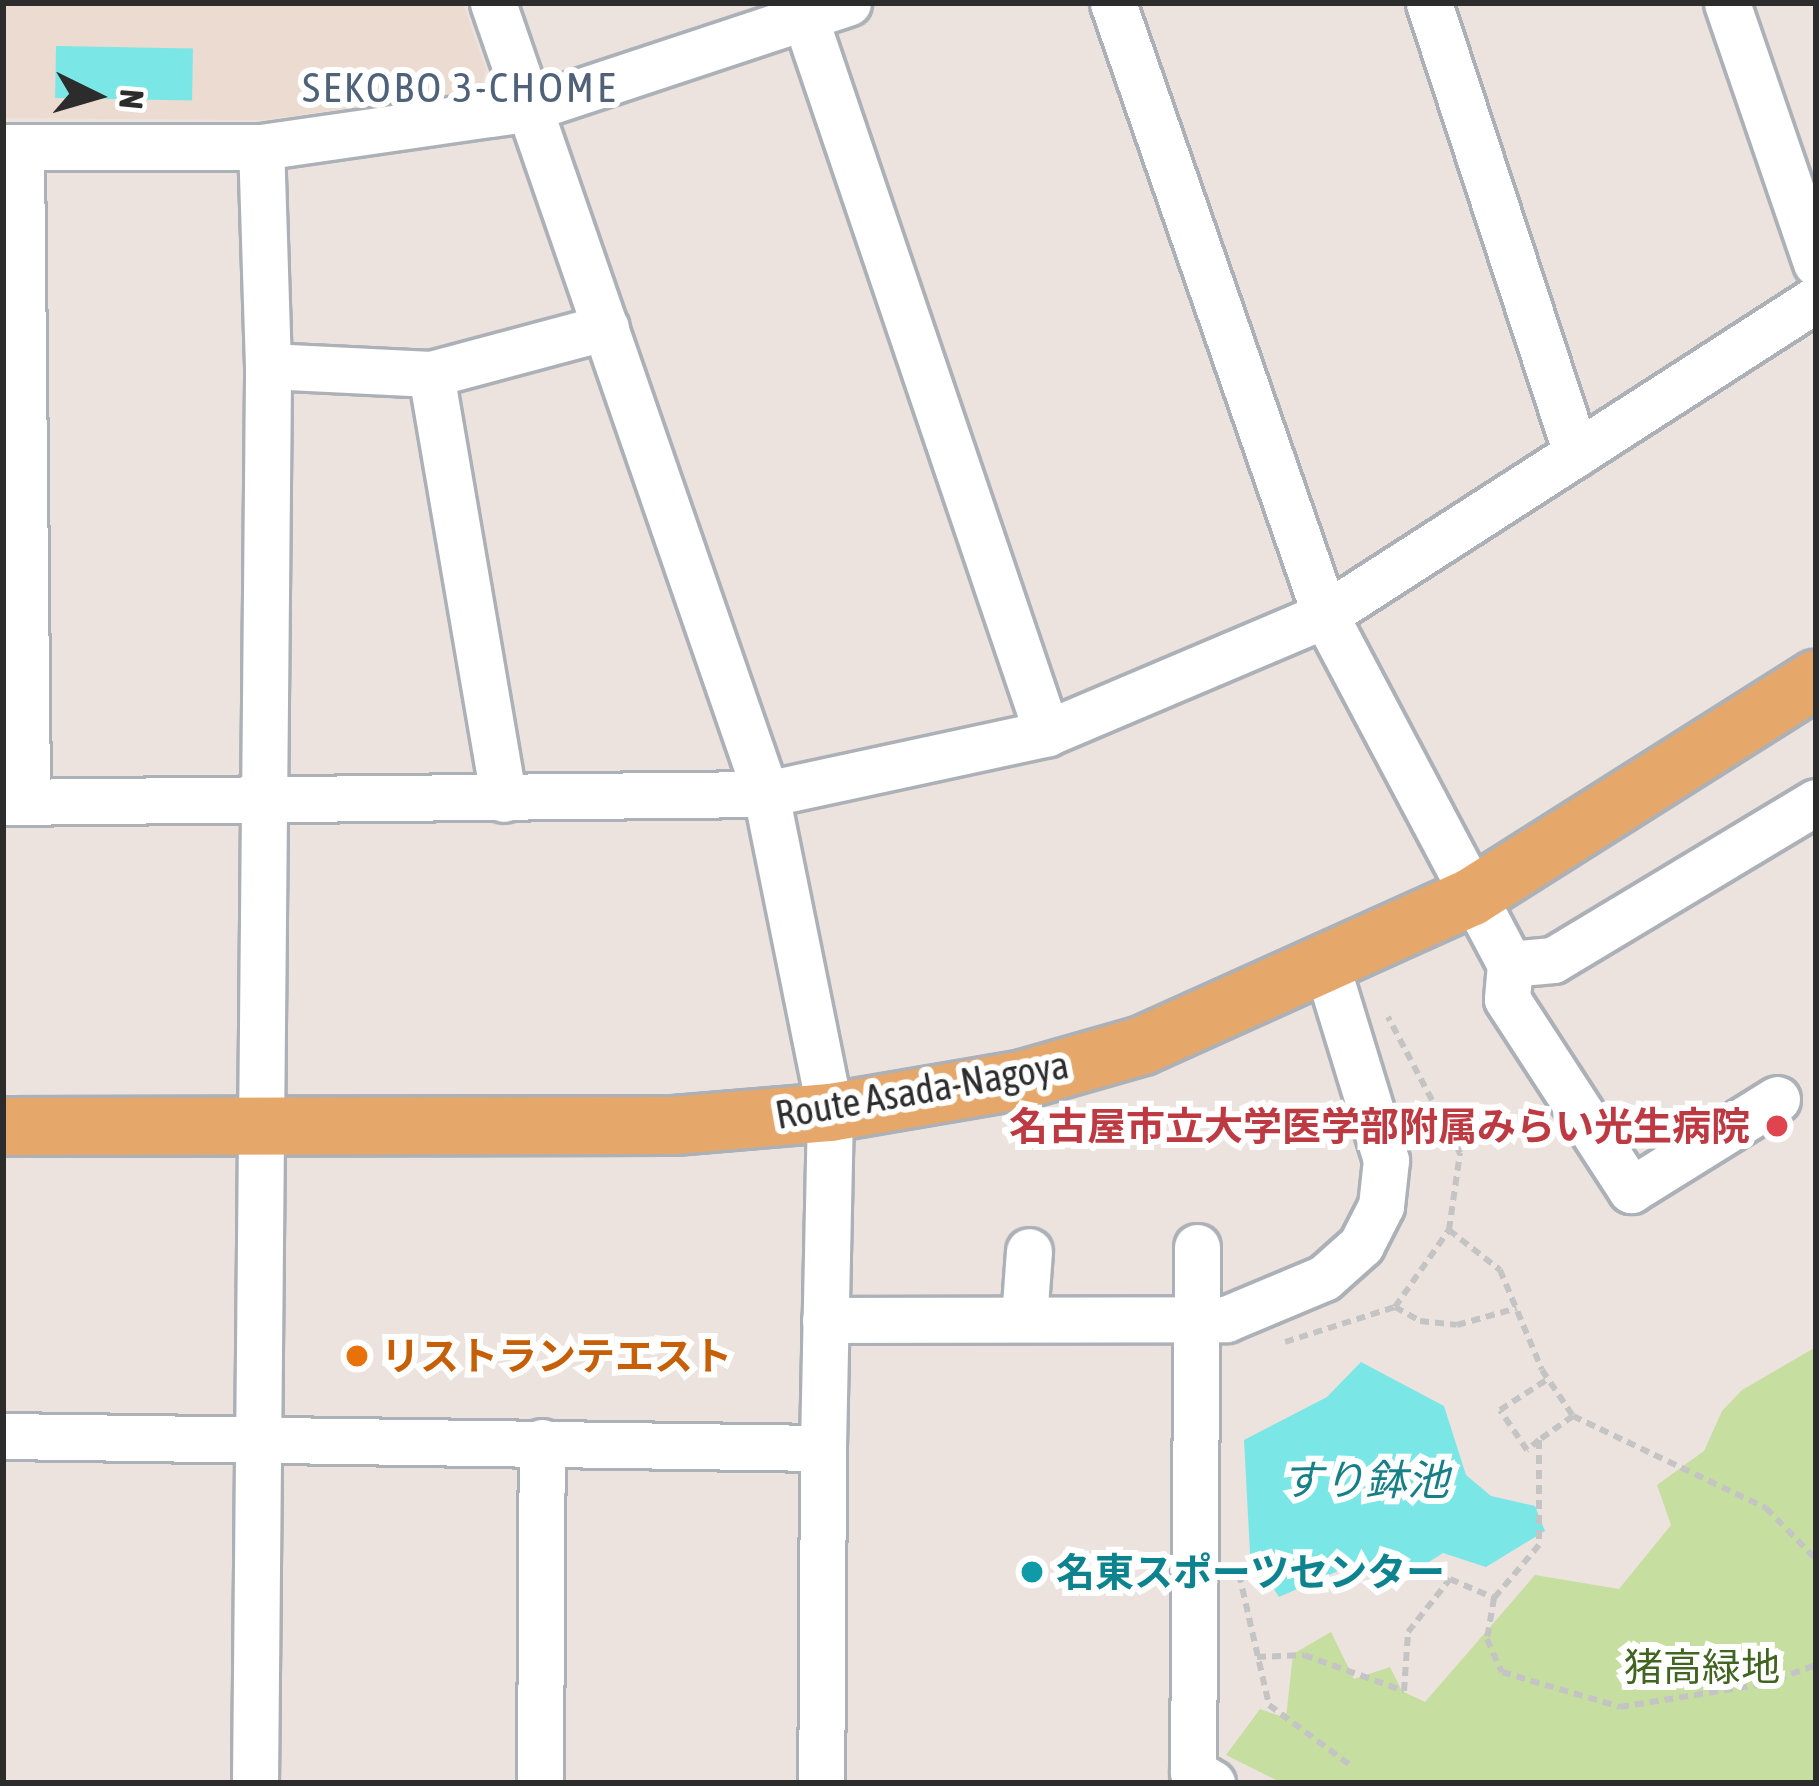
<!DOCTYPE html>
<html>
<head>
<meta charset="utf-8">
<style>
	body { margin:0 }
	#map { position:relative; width:1819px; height:1786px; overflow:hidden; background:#ece3df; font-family:"Asap Condensed","Noto Sans JP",sans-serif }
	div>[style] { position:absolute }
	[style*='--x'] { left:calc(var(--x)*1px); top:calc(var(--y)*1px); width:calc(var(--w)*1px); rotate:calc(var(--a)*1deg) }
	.education>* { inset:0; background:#ecdbd0 }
	.green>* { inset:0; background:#c6dea0 }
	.water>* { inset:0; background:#7ae6e5; transform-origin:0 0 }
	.path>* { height:6px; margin-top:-3px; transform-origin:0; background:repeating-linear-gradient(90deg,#c4c4c4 0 9px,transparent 0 15px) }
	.roads { filter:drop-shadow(3px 0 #acb1b7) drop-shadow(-3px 0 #acb1b7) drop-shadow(0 3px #acb1b7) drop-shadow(0 -3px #acb1b7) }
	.minor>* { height:45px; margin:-22.5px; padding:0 22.5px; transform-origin:22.5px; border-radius:22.5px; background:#fff }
	.major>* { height:57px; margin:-28.5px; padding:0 28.5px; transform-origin:28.5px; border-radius:28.5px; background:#e6a76a }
	.dots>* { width:33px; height:33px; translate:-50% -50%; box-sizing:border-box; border:6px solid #fff; border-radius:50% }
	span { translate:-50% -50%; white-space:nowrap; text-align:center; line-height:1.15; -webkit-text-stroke:12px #fff; paint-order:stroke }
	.street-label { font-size:39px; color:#2c2c2c }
	.health-label { font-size:39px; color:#be3a42; font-weight:700 }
	.right { translate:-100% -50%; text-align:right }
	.food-label { font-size:39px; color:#c56008; font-weight:700 }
	.left { translate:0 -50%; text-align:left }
	.culture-label { font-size:39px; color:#0d838f; font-weight:700 }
	.park-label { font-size:39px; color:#416420 }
	.neighbourhood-label { font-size:42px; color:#4f6279; letter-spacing:3px }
	.water-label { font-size:42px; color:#177f86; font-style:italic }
	.frame { position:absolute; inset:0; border:6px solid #2c2c2c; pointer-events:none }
	.north { position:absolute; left:36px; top:36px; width:120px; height:120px; -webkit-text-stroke:9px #fff; paint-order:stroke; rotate:95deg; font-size:33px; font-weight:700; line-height:48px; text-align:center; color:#2c2c2c }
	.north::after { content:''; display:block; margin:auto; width:42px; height:54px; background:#2c2c2c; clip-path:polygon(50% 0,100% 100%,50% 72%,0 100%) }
</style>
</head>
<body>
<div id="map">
	<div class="education">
		<i style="clip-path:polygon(3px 3px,463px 3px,486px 70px,481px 89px,265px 120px,3px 118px)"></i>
	</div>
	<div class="green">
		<i style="clip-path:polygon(1816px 1347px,1816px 1783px,1282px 1783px,1226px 1755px,1260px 1709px,1286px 1718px,1293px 1654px,1331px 1632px,1354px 1679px,1390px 1667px,1402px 1691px,1425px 1702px,1535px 1575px,1619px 1589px,1671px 1525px,1657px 1485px,1704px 1451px,1722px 1411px,1742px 1390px)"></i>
	</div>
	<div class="water">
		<i style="left:56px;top:46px;width:137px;height:52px;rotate:1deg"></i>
		<i style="clip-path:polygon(1361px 1362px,1444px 1406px,1466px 1475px,1491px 1496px,1535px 1506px,1545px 1531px,1486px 1567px,1443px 1553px,1410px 1574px,1340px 1570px,1279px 1597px,1250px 1553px,1244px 1440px,1327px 1397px)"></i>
	</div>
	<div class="path">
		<i style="--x:1449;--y:1230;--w:65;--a:38.1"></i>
		<i style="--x:1500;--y:1270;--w:108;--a:67.2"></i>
		<i style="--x:1542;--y:1370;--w:55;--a:56"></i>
		<i style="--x:1573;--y:1416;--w:42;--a:144.8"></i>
		<i style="--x:1539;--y:1440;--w:105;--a:90"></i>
		<i style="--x:1539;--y:1545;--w:70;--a:130.3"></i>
		<i style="--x:1494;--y:1598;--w:42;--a:99.7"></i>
		<i style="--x:1487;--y:1639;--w:36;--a:66"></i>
		<i style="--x:1502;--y:1672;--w:123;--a:16.5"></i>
		<i style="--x:1620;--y:1707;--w:145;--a:-9.1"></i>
		<i style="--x:1763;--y:1684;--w:56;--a:-19.7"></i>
		<i style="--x:1395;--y:1307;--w:29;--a:29"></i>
		<i style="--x:1420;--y:1321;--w:37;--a:6"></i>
		<i style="--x:1457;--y:1325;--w:62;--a:-15.8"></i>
		<i style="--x:1285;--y:1342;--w:115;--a:-17.7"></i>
		<i style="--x:1395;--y:1307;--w:94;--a:-55"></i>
		<i style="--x:1449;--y:1230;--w:78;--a:-81.9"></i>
		<i style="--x:1460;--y:1153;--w:154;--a:-117.9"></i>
		<i style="--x:1573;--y:1416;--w:214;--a:25.5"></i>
		<i style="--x:1766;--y:1508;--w:71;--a:45.6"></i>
		<i style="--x:1539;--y:1440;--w:16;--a:140"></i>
		<i style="--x:1527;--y:1450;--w:48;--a:-124"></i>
		<i style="--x:1500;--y:1410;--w:57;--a:-32.9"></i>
		<i style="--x:1239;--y:1574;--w:134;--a:77.1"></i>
		<i style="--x:1269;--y:1705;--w:101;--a:36.5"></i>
		<i style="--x:1257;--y:1657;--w:47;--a:-2.4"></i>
		<i style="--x:1304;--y:1655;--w:106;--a:19.8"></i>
		<i style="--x:1404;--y:1691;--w:59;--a:-86.1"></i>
		<i style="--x:1408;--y:1632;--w:68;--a:-51.6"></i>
		<i style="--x:1450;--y:1579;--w:48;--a:23.4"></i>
	</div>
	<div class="roads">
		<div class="minor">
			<i style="--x:493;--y:3;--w:837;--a:70.96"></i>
			<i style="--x:766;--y:794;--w:324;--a:78.6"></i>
			<i style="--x:830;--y:1112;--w:336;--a:91.2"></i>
			<i style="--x:800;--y:3;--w:771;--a:71.31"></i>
			<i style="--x:1113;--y:3;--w:648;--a:70.89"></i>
			<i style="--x:1325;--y:615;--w:395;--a:62.1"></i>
			<i style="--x:1510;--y:964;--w:43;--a:-5.3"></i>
			<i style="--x:1553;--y:960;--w:307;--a:-31"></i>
			<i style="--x:1429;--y:3;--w:474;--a:71.9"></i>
			<i style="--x:1727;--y:3;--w:275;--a:71.1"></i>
			<i style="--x:3;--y:147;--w:258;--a:0"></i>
			<i style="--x:261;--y:147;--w:272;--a:-8.2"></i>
			<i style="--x:530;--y:108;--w:335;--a:-18.3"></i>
			<i style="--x:21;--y:148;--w:654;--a:89.47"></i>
			<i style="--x:268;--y:366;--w:163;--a:2.8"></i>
			<i style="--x:431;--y:374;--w:181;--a:-15"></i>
			<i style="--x:431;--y:374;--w:431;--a:80.3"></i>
			<i style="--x:3;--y:802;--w:763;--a:-0.6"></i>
			<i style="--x:766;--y:794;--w:288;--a:-12.2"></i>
			<i style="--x:1047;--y:733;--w:302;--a:-23"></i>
			<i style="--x:1325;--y:615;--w:584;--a:-32.76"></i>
			<i style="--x:1510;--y:964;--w:35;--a:95"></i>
			<i style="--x:1507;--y:999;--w:228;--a:57"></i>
			<i style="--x:1631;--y:1190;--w:172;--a:-31.9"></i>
			<i style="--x:1197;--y:1247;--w:525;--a:90.44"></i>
			<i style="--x:1193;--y:1772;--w:22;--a:30"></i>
			<i style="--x:1024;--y:1319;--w:68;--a:-85.8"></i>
			<i style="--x:825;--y:1320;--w:401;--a:-0.1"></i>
			<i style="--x:1226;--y:1319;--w:106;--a:-22.7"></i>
			<i style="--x:1324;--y:1278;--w:50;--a:-41.7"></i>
			<i style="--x:1361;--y:1245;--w:44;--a:-62.9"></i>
			<i style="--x:1381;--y:1206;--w:46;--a:-83.8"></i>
			<i style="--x:1386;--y:1160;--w:202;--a:-107"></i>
			<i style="--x:3;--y:1436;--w:820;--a:0.84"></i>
			<i style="--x:823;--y:1448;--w:335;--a:90.3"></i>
			<i style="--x:255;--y:1783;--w:1417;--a:-89.47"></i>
			<i style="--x:268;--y:366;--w:219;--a:-91.8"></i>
			<i style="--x:540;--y:1783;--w:341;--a:-89.7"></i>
		</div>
		<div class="major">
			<i style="--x:3;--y:1126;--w:671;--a:-0.09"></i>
			<i style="--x:674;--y:1125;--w:157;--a:-4.8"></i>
			<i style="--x:830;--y:1112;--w:196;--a:-9.7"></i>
			<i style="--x:1023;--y:1079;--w:124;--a:-15.9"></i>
			<i style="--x:1142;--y:1045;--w:360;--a:-24.3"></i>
			<i style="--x:1470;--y:897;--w:409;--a:-32.3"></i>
		</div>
	</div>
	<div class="dots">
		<i style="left:1777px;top:1126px;background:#e0444e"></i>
		<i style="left:357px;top:1356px;background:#e8710a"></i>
		<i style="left:1032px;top:1572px;background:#0f9aa8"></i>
	</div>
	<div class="street-label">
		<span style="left:922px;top:1090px;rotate:-10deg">Route Asada-Nagoya</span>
	</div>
	<div class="health-label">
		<span class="right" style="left:1750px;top:1126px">名古屋市立大学医学部附属みらい光生病院</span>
	</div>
	<div class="food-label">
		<span class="left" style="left:381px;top:1356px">リストランテエスト</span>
	</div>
	<div class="culture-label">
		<span class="left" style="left:1056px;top:1572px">名東スポーツセンター</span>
	</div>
	<div class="park-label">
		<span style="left:1702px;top:1667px">猪高緑地</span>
	</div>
	<div class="neighbourhood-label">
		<span style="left:460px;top:87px">SEKOBO 3-CHOME</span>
	</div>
	<div class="water-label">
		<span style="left:1365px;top:1480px">すり鉢池</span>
	</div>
	<div class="frame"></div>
	<div class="north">N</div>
</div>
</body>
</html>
